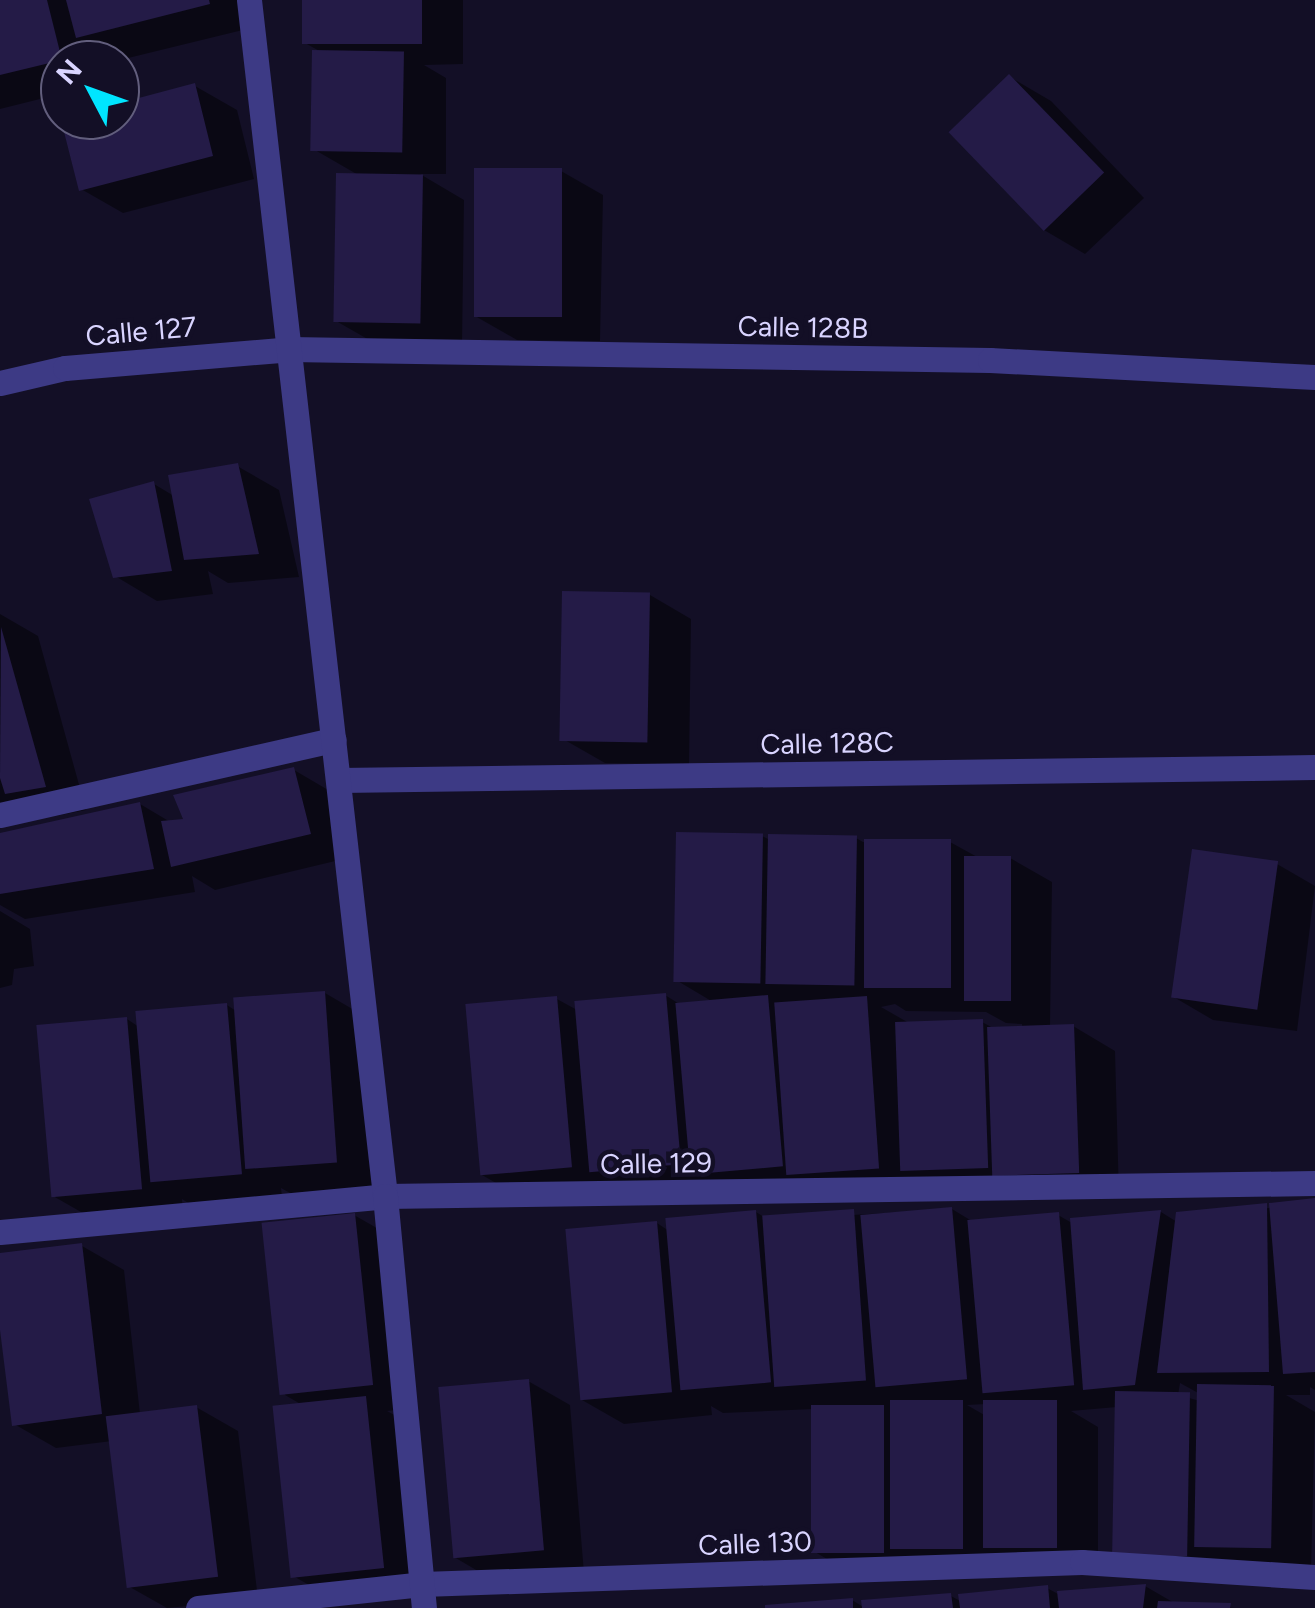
<!DOCTYPE html>
<html>
<head>
<meta charset="utf-8">
<style>
	body { margin:0 }
	#map { position:relative; width:1315px; height:1608px; overflow:hidden; background:#130f26; font-family:Figtree,sans-serif }
	div>[style] { position:absolute }
	[style*='--x'] { left:calc(var(--x)*1px); top:calc(var(--y)*1px); width:calc(var(--w)*1px); rotate:calc(var(--a)*1deg) }
	.shadow>* { inset:0; background:#0007 }
	.building>* { inset:0; background:#241b47; transform-origin:0 0 }
	.service>* { height:25px; margin:-12.5px; padding:0 12.5px; transform-origin:12.5px; border-radius:12.5px; background:#3d3a85 }
	.minor>* { height:25px; margin:-12.5px; padding:0 12.5px; transform-origin:12.5px; border-radius:12.5px; background:#3d3a85 }
	span { translate:-50% -50%; white-space:nowrap; text-align:center; line-height:1.15; -webkit-text-stroke:9px #130f26; paint-order:stroke }
	.street-label { font-size:28px; color:#d9d4ff }
	.north { position:absolute; left:40px; top:40px; width:100px; height:100px; box-sizing:border-box; background:#130f26; border:2px solid #625e7d; border-radius:50%; rotate:311deg; font-size:28px; font-weight:700; line-height:40px; text-align:center; color:#d9d4ff }
	.north::after { content:''; display:block; margin:auto; width:35px; height:45px; background:#00e5ff; clip-path:polygon(50% 0,100% 100%,50% 72%,0 100%) }
</style>
</head>
<body>
<div id="map">
	<div class="shadow">
		<i style="clip-path:polygon(0 0,244px 0,251px 28px,120px 60px,93px 45px,97px 60px,60px 60px,60px 94px,0 109px)"></i>
		<i style="clip-path:polygon(305px 0,463px 0,463px 64px,424px 65px,446px 78px,446px 174px,420px 174px,464px 200px,462px 346px,378px 345px,336px 321px,360px 176px,315px 150px,323px 53px,305px 43px)"></i>
		<i style="clip-path:polygon(1010px 77px,1051px 101px,1144px 198px,1085px 254px,1044px 230px)"></i>
		<i style="clip-path:polygon(195px 86px,237px 110px,254px 179px,123px 213px,81px 189px,120px 120px,120px 106px)"></i>
		<i style="clip-path:polygon(561px 171px,603px 195px,600px 341px,517px 340px,475px 316px)"></i>
		<i style="clip-path:polygon(237px 466px,279px 490px,299px 577px,228px 583px,208px 571px,213px 594px,157px 601px,115px 576px,154px 484px,174px 496px)"></i>
		<i style="clip-path:polygon(650px 595px,691px 619px,689px 764px,605px 763px,563px 739px)"></i>
		<i style="clip-path:polygon(0 614px,38px 636px,86px 810px,50px 817px,40px 811px,0 815px)"></i>
		<i style="clip-path:polygon(294px 770px,335px 794px,352px 857px,215px 890px,192px 876px,195px 892px,25px 919px,0 905px,0 836px,140px 804px,172px 823px,186px 821px)"></i>
		<i style="clip-path:polygon(evenodd,762px 836px,770px 840px,856px 838px,863px 842px,950px 842px,979px 858px,1010px 858px,1052px 882px,1050px 1027px,1073px 1026px,1115px 1051px,1119px 1196px,524px 1199px,482px 1175px,557px 999px,577px 1010px,665px 995px,681px 1005px,713px 1002px,676px 980px,762px 836px,895px 1004px,906px 1011px,986px 1012px,1006px 1023px,1022px 1024px,1022px 1028px,995px 1029px,982px 1022px,909px 1023px,881px 1007px,895px 1004px)"></i>
		<i style="clip-path:polygon(1277px 864px,1315px 886px,1297px 1031px,1213px 1020px,1172px 996px)"></i>
		<i style="clip-path:polygon(0 911px,30px 929px,34px 966px,14px 969px,12px 985px,0 988px)"></i>
		<i style="clip-path:polygon(325px 993px,366px 1017px,379px 1186px,292px 1194px,281px 1188px,282px 1197px,193px 1206px,182px 1199px,183px 1212px,95px 1220px,53px 1196px,127px 1019px,139px 1027px,227px 1005px,236px 1011px)"></i>
		<i style="clip-path:polygon(evenodd,1315px 1201px,1315px 1390px,1310px 1387px,1310px 1395px,1286px 1395px,1315px 1412px,1311px 1571px,1155px 1577px,1117px 1407px,1071px 1411px,1098px 1427px,1098px 1570px,856px 1576px,815px 1552px,814px 1409px,723px 1413px,711px 1406px,712px 1415px,624px 1424px,582px 1400px,657px 1223px,669px 1231px,756px 1212px,769px 1220px,952px 1209px,975px 1223px,1058px 1215px,1072px 1223px,1161px 1212px,1177px 1222px,1315px 1201px,1180px 1383px,1200px 1394px,1200px 1401px,1178px 1395px,1180px 1383px,1315px 1201px,986px 1404px,986px 1416px,967px 1405px,986px 1404px)"></i>
		<i style="clip-path:polygon(354px 1215px,396px 1239px,414px 1408px,387px 1411px,407px 1422px,425px 1591px,337px 1601px,295px 1577px,304px 1406px,285px 1395px)"></i>
		<i style="clip-path:polygon(82px 1246px,124px 1270px,140px 1414px,196px 1407px,238px 1431px,258px 1599px,167px 1608px,128px 1586px,112px 1441px,56px 1448px,14px 1424px,0 1309px,0 1255px)"></i>
		<i style="clip-path:polygon(528px 1381px,570px 1405px,584px 1573px,495px 1581px,454px 1557px)"></i>
		<i style="clip-path:polygon(1145px 1586px,1176px 1604px,1235px 1608px,766px 1608px,852px 1600px,865px 1608px,951px 1596px,962px 1602px,1047px 1588px,1058px 1594px)"></i>
	</div>
	<div class="building">
		<i style="clip-path:polygon(0 0,47px 0,62px 60px,0 75px)"></i>
		<i style="clip-path:polygon(66px 0,209px 0,210px 4px,76px 38px)"></i>
		<i style="left:302px;top:0;width:120px;height:44px"></i>
		<i style="left:312px;top:50px;width:92px;height:101px;rotate:1deg"></i>
		<i style="left:1009px;top:74px;width:137px;height:84px;rotate:46deg"></i>
		<i style="clip-path:polygon(195px 83px,213px 156px,79px 191px,61px 120px,120px 120px,120px 103px)"></i>
		<i style="left:474px;top:168px;width:88px;height:149px"></i>
		<i style="left:336px;top:173px;width:87px;height:149px;rotate:1deg"></i>
		<i style="clip-path:polygon(238px 463px,259px 554px,184px 560px,168px 475px)"></i>
		<i style="clip-path:polygon(154px 481px,172px 571px,113px 578px,89px 499px)"></i>
		<i style="left:562px;top:591px;width:88px;height:150px;rotate:1deg"></i>
		<i style="clip-path:polygon(1px 627px,46px 787px,5px 794px,0 778px)"></i>
		<i style="clip-path:polygon(294px 767px,311px 834px,171px 867px,161px 821px,183px 819px,173px 795px)"></i>
		<i style="clip-path:polygon(140px 802px,154px 869px,0 894px,0 833px)"></i>
		<i style="left:676px;top:832px;width:87px;height:150px;rotate:1deg"></i>
		<i style="left:768px;top:834px;width:89px;height:150px;rotate:1deg"></i>
		<i style="left:864px;top:839px;width:87px;height:149px"></i>
		<i style="left:1192px;top:849px;width:87px;height:150px;rotate:8deg"></i>
		<i style="left:964px;top:856px;width:47px;height:145px"></i>
		<i style="left:325px;top:991px;width:172px;height:92px;rotate:86deg"></i>
		<i style="left:666px;top:993px;width:172px;height:92px;rotate:85deg"></i>
		<i style="left:768px;top:995px;width:172px;height:93px;rotate:85deg"></i>
		<i style="left:557px;top:996px;width:172px;height:92px;rotate:85deg"></i>
		<i style="left:867px;top:996px;width:173px;height:93px;rotate:86deg"></i>
		<i style="left:227px;top:1003px;width:172px;height:92px;rotate:85deg"></i>
		<i style="left:127px;top:1017px;width:173px;height:91px;rotate:85deg"></i>
		<i style="left:983px;top:1019px;width:149px;height:88px;rotate:88deg"></i>
		<i style="left:1074px;top:1024px;width:149px;height:87px;rotate:88deg"></i>
		<i style="clip-path:polygon(1315px 1198px,1315px 1372px,1283px 1374px,1269px 1203px)"></i>
		<i style="clip-path:polygon(1267px 1203px,1269px 1372px,1157px 1373px,1176px 1212px)"></i>
		<i style="left:952px;top:1207px;width:173px;height:92px;rotate:85deg"></i>
		<i style="left:854px;top:1209px;width:172px;height:92px;rotate:86deg"></i>
		<i style="left:756px;top:1210px;width:173px;height:91px;rotate:85deg"></i>
		<i style="clip-path:polygon(1161px 1210px,1135px 1385px,1083px 1390px,1070px 1218px)"></i>
		<i style="left:1059px;top:1212px;width:174px;height:92px;rotate:85deg"></i>
		<i style="left:355px;top:1213px;width:173px;height:94px;rotate:84deg"></i>
		<i style="left:657px;top:1221px;width:172px;height:92px;rotate:85deg"></i>
		<i style="clip-path:polygon(82px 1243px,102px 1414px,12px 1426px,0 1330px,0 1253px)"></i>
		<i style="left:529px;top:1379px;width:172px;height:91px;rotate:85deg"></i>
		<i style="left:1197px;top:1384px;width:77px;height:163px;rotate:1deg"></i>
		<i style="left:1115px;top:1391px;width:75px;height:164px;rotate:1deg"></i>
		<i style="left:366px;top:1396px;width:173px;height:94px;rotate:84deg"></i>
		<i style="left:890px;top:1400px;width:73px;height:149px"></i>
		<i style="left:983px;top:1400px;width:74px;height:148px"></i>
		<i style="left:197px;top:1405px;width:173px;height:92px;rotate:83deg"></i>
		<i style="left:884px;top:1405px;width:148px;height:73px;rotate:90deg"></i>
		<i style="clip-path:polygon(1146px 1584px,1143px 1608px,1059px 1608px,1057px 1591px)"></i>
		<i style="clip-path:polygon(1048px 1585px,1050px 1608px,960px 1608px,958px 1594px)"></i>
		<i style="clip-path:polygon(951px 1593px,953px 1608px,862px 1608px,861px 1600px)"></i>
		<i style="clip-path:polygon(853px 1598px,853px 1608px,765px 1608px,765px 1605px)"></i>
		<i style="clip-path:polygon(1158px 1601px,1231px 1603px,1230px 1608px,1157px 1608px)"></i>
	</div>
	<div class="service">
		<i style="--x:0;--y:383;--w:67;--a:-13"></i>
		<i style="--x:65;--y:368;--w:225;--a:-4.8"></i>
		<i style="--x:289;--y:349;--w:701;--a:0.9"></i>
		<i style="--x:990;--y:360;--w:325;--a:3"></i>
		<i style="--x:339;--y:780;--w:976;--a:-0.76"></i>
		<i style="--x:0;--y:815;--w:342;--a:-12.7"></i>
		<i style="--x:0;--y:1232;--w:387;--a:-5.3"></i>
		<i style="--x:385;--y:1196;--w:930;--a:-0.8"></i>
		<i style="--x:198;--y:1608;--w:225;--a:-6.1"></i>
		<i style="--x:422;--y:1584;--w:660;--a:-1.91"></i>
		<i style="--x:1082;--y:1562;--w:233;--a:3.7"></i>
	</div>
	<div class="minor">
		<i style="--x:249;--y:0;--w:1204;--a:83.51"></i>
		<i style="--x:385;--y:1196;--w:414;--a:84.6"></i>
	</div>
	<div class="street-label">
		<span style="left:803px;top:327px;rotate:1deg">Calle 128B</span>
		<span style="left:141px;top:331px;rotate:-5deg">Calle 127</span>
		<span style="left:827px;top:743px;rotate:-1deg">Calle 128C</span>
		<span style="left:656px;top:1163px;rotate:-1deg">Calle 129</span>
		<span style="left:755px;top:1543px;rotate:-2deg">Calle 130</span>
	</div>
	<div class="north">N</div>
</div>
</body>
</html>
